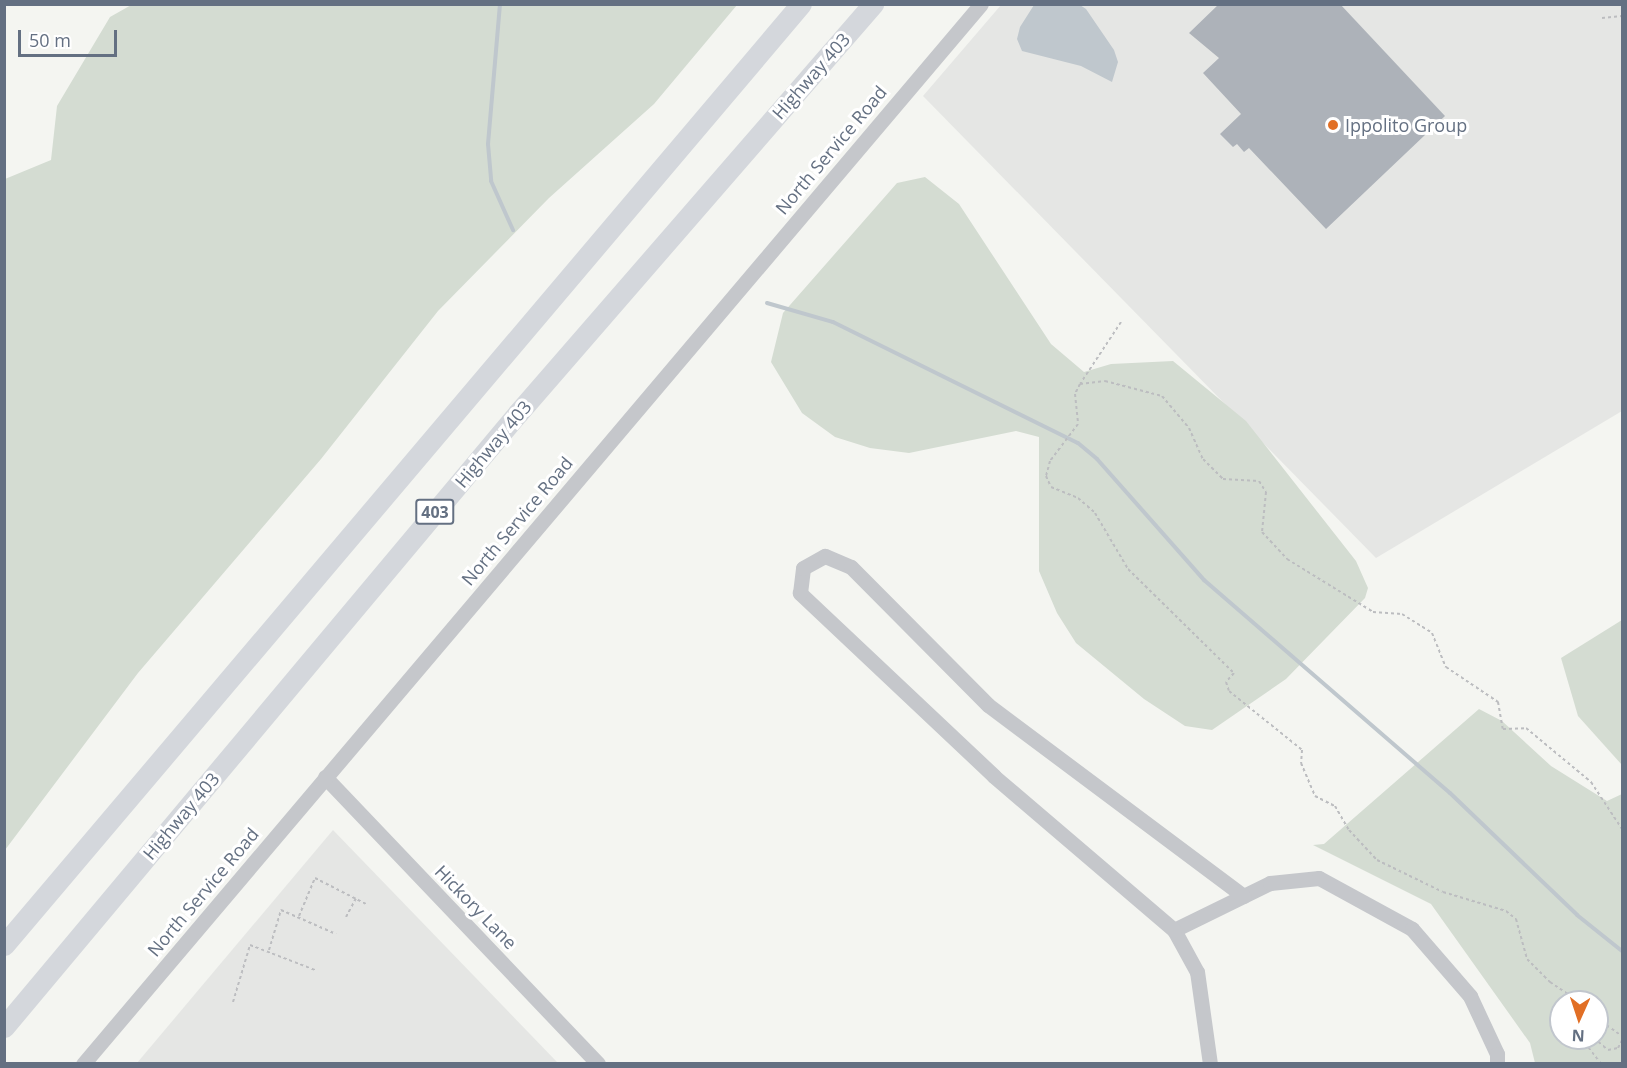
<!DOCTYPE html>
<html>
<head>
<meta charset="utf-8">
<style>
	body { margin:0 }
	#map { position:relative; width:1627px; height:1068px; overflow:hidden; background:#f4f5f1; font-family:"Open Sans",sans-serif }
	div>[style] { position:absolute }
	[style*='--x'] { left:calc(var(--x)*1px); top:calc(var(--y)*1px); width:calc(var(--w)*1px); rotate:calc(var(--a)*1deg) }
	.built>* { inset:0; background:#e5e6e4 }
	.green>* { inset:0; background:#d4dcd2 }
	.water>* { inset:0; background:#bfc7cd }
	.stream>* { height:4px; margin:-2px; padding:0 2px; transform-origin:2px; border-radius:2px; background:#bfc7cd }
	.building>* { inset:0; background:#adb2b9 }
	.path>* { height:2px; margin-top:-1px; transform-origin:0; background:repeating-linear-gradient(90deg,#bcbdc0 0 3px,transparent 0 6px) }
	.minor>* { height:15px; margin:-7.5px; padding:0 7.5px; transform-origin:7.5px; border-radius:7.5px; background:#c5c7cb }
	.highway>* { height:21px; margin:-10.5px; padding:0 10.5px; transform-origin:10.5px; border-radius:10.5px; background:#d4d7dc }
	.dots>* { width:16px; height:16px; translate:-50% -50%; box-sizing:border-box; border:3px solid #fff; border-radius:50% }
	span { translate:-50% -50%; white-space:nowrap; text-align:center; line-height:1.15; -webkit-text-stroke:6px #fff; paint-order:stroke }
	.shield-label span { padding:2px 4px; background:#fff; border:2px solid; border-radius:4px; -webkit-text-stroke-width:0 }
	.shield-label { font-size:16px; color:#647082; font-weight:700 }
	.street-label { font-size:18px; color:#647082 }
	.poi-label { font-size:18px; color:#647082 }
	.left { translate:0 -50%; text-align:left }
	.frame { position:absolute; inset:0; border:6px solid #647082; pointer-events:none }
	.north { position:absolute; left:1549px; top:990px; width:60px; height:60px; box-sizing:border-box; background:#fff; border:2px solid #c1c6cd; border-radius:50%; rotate:183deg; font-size:16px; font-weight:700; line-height:24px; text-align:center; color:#647082 }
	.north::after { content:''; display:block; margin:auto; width:21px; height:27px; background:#e16f25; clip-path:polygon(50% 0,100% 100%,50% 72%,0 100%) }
	.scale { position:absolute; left:18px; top:30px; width:99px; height:27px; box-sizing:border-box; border:3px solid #647082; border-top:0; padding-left:8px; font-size:18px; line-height:21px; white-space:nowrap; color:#647082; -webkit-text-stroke:4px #fff; paint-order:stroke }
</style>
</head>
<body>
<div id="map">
	<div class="built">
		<i style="clip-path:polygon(1001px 5px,1622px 5px,1622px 411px,1376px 558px,923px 96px)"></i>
		<i style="clip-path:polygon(333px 830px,557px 1062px,137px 1063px)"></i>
	</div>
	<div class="green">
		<i style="clip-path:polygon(133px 4px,737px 5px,654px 104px,549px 198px,438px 311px,321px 459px,138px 673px,5px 850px,5px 179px,51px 160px,57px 106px,110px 17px)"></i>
		<i style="clip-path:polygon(925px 177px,959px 204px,1051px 344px,1084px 372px,1111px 364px,1173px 361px,1246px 421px,1356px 561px,1368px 588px,1365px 598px,1286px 679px,1212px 730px,1185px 726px,1144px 699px,1076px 643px,1057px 613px,1039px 571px,1039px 437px,1016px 431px,909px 453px,870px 448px,835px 437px,802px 413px,771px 362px,783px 313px,897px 183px)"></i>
		<i style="clip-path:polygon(1622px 620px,1622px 765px,1578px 716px,1561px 658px)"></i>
		<i style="clip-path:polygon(evenodd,1479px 709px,1502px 721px,1551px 766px,1607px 801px,1622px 794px,1622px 1063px,1535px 1063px,1530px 1043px,1431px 904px,1313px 845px,1324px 844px,1479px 709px,1561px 1002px,1597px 1002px,1597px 1038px,1561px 1038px,1561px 1002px)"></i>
	</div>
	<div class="water">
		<i style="clip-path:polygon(1034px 5px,1080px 5px,1086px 9px,1114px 50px,1118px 62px,1112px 82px,1081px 66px,1022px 51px,1017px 39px,1020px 27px)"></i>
	</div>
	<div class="stream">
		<i style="--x:500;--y:4;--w:141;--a:94.9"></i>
		<i style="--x:488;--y:144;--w:37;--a:85"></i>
		<i style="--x:491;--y:181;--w:54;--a:65.8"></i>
		<i style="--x:767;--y:303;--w:69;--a:16.1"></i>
		<i style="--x:833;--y:322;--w:273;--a:26.3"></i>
		<i style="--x:1078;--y:443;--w:25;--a:40"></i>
		<i style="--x:1097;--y:459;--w:162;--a:48.5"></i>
		<i style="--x:1204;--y:580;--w:325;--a:40.9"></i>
		<i style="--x:1450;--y:793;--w:176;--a:43.8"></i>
		<i style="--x:1577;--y:915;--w:58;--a:38.7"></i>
	</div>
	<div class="building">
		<i style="clip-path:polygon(1219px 4px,1340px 4px,1445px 116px,1326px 229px,1249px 148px,1244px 152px,1237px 144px,1233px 147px,1220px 134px,1241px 114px,1203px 73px,1219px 58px,1189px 33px)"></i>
	</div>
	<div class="path">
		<i style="--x:1602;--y:18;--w:20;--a:-6"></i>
		<i style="--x:1121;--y:322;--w:74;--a:123.5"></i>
		<i style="--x:1080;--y:384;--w:25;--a:-7"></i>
		<i style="--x:1105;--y:381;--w:59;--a:14.7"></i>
		<i style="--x:1162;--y:396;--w:42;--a:49.8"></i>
		<i style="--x:1189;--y:428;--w:34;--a:66"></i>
		<i style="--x:1203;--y:459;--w:28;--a:45"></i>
		<i style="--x:1223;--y:479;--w:36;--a:3"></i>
		<i style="--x:1259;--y:481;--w:13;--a:58"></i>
		<i style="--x:1266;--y:492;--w:40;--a:95.7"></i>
		<i style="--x:1262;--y:532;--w:37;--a:47"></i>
		<i style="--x:1287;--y:559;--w:101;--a:31.6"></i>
		<i style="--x:1373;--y:612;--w:29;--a:4"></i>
		<i style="--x:1402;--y:614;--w:36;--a:32"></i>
		<i style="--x:1432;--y:633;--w:37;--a:68"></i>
		<i style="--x:1446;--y:667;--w:63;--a:33.9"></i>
		<i style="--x:1498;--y:702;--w:27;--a:80"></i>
		<i style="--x:1503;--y:729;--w:23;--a:-2"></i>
		<i style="--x:1526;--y:728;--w:85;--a:39.7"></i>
		<i style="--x:1591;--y:782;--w:56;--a:56.6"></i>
		<i style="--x:1080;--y:384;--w:11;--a:117"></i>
		<i style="--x:1075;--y:394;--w:30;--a:84"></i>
		<i style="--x:1078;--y:424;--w:46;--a:127.1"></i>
		<i style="--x:1050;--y:461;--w:16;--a:105"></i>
		<i style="--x:1046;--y:476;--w:12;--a:66"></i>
		<i style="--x:1051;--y:487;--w:29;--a:22"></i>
		<i style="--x:1078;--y:498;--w:23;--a:41"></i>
		<i style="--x:1095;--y:513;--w:65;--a:59.5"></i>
		<i style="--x:1128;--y:569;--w:148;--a:44.5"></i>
		<i style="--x:1234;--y:673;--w:12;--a:132"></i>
		<i style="--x:1226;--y:682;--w:9;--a:72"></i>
		<i style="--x:1229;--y:691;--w:94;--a:38.9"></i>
		<i style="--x:1302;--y:750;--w:13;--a:94"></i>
		<i style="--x:1301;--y:763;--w:36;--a:67"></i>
		<i style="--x:1315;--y:796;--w:22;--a:27"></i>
		<i style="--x:1335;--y:806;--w:28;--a:60"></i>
		<i style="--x:1349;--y:830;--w:41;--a:47"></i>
		<i style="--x:1377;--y:860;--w:73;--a:25.9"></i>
		<i style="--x:1443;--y:892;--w:66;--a:16.8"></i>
		<i style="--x:1506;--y:911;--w:13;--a:39"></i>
		<i style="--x:1516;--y:919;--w:41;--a:74.6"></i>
		<i style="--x:1527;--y:959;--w:33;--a:45"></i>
		<i style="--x:1550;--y:982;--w:36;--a:34"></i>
		<i style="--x:299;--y:916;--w:41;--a:-67.2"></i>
		<i style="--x:315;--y:878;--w:57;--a:27"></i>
		<i style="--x:346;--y:917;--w:21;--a:-62"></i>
		<i style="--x:269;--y:950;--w:42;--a:-73.3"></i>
		<i style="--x:281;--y:910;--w:60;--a:23.6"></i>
		<i style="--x:233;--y:1002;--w:59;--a:-73.4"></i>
		<i style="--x:250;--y:945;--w:70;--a:21"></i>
		<i style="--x:1597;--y:1018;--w:31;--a:36"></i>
		<i style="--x:1581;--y:1038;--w:33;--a:52"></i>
		<i style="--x:1594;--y:1038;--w:18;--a:41"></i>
		<i style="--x:1608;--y:1050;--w:10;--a:-11"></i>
		<i style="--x:1618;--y:1048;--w:9;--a:-63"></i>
	</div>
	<div class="minor">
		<i style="--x:325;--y:777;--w:396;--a:46.4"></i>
		<i style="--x:1174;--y:930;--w:107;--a:-26.1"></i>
		<i style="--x:1270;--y:883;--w:49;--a:-5.8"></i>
		<i style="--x:1319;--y:878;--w:106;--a:28.7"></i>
		<i style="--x:1412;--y:929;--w:89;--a:49.1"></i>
		<i style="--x:1470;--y:996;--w:64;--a:65"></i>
		<i style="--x:1497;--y:1054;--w:10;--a:90"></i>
		<i style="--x:83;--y:1064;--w:1389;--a:-49.73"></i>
		<i style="--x:1210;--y:1064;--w:93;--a:-98"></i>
		<i style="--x:1197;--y:972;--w:48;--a:-118.7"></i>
		<i style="--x:1174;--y:930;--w:237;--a:-139.5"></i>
		<i style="--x:994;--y:776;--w:267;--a:-136.7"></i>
		<i style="--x:800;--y:593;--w:25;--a:-83"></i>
		<i style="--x:803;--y:568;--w:25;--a:-29"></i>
		<i style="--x:825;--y:556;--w:28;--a:23"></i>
		<i style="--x:851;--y:567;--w:194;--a:45.2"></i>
		<i style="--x:988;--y:705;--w:319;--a:36.8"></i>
	</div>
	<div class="highway">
		<i style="--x:4;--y:945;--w:1233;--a:-49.74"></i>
		<i style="--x:4;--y:1027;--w:801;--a:-50.07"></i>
		<i style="--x:518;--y:413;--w:542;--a:-49.04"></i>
	</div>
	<div class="dots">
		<i style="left:1333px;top:125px;background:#e16f25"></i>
	</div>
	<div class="shield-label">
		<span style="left:435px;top:512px">403</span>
	</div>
	<div class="street-label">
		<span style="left:811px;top:76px;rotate:-49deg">Highway 403</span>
		<span style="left:831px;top:150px;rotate:-50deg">North Service Road</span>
		<span style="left:493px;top:444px;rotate:-50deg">Highway 403</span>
		<span style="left:517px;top:521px;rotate:-50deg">North Service Road</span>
		<span style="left:181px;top:816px;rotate:-50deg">Highway 403</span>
		<span style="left:203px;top:892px;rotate:-50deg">North Service Road</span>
		<span style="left:476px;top:907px;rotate:46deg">Hickory Lane</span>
	</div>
	<div class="poi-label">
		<span class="left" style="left:1345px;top:125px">Ippolito Group</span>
	</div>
	<div class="frame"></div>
	<div class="north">N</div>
	<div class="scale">50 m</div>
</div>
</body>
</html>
